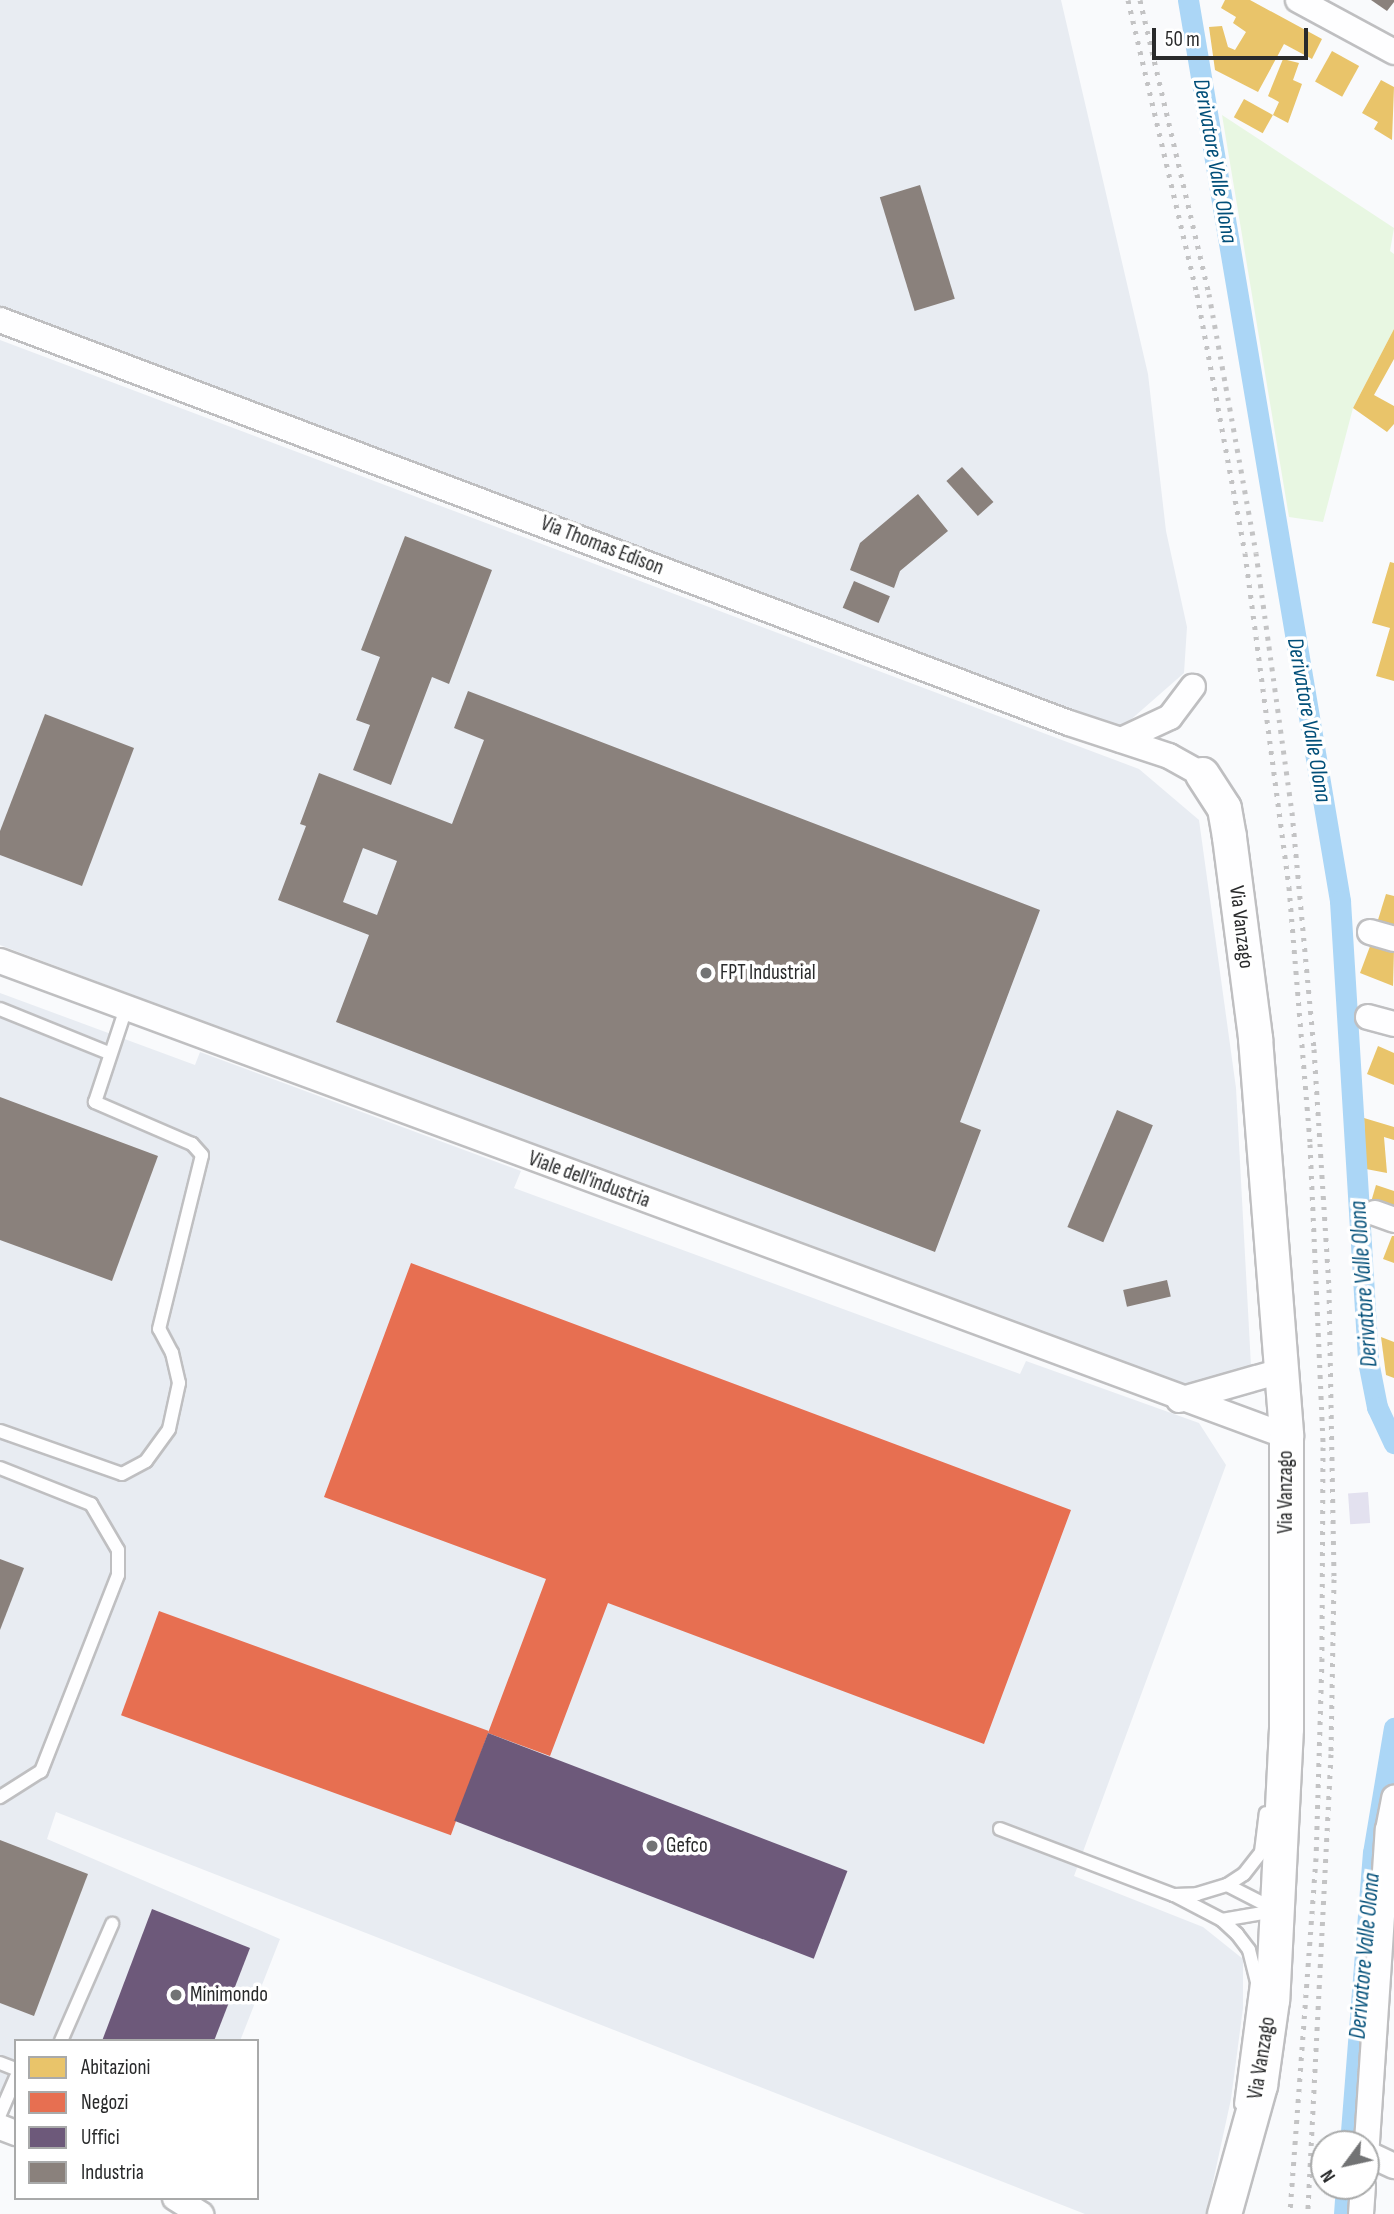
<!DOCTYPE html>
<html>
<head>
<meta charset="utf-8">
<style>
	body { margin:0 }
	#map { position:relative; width:1394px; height:2214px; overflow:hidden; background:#f9fafc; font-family:"Sofia Sans Condensed",sans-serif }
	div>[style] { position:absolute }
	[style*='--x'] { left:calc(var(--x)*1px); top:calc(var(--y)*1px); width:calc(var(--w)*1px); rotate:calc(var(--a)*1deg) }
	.built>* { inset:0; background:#e8ecf2 }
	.green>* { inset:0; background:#e8f7e2 }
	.homes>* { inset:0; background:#e9c46a; transform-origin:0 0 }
	.shops>* { inset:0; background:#e76f51; transform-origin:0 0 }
	.offices>* { inset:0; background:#6d597a; transform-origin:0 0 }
	.industry>* { inset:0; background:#8a817c; transform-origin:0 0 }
	.canal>* { height:21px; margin:-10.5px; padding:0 10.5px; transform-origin:10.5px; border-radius:10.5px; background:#abd6f6 }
	.building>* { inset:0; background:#e3e1ef; transform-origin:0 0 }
	.roads { filter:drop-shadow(2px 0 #bfbfc1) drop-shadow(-2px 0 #bfbfc1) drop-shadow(0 2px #bfbfc1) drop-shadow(0 -2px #bfbfc1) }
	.lane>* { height:12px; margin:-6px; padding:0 6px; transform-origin:6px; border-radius:6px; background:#fefeff }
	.street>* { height:24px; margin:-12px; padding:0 12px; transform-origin:12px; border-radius:12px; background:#fefeff }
	.secondary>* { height:33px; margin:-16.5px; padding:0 16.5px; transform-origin:16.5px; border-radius:16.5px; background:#fefeff }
	.rail>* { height:5px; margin-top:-2.5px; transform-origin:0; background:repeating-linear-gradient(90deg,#c3c3c4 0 3.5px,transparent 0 10.5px) }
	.dots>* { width:19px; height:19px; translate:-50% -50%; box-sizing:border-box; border:4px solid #fff; border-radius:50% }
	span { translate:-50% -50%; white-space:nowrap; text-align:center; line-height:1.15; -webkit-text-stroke:7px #fff; paint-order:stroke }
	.street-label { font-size:21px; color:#292a2b }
	.poi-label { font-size:21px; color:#292a2b }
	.left { translate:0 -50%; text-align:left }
	.water-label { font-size:23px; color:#024f79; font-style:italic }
	.legend { position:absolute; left:14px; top:2039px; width:245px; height:161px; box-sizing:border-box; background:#fff; border:2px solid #a9aaaa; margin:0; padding:9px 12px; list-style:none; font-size:21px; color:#292a2b }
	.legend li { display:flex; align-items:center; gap:14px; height:35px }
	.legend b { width:35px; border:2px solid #a9aaaa }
	.north { position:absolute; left:1310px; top:2130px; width:70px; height:70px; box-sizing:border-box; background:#fff; border:2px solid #a9aaaa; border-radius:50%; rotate:237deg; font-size:19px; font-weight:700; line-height:28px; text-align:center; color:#292a2b }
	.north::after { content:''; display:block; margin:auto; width:24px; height:32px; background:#727374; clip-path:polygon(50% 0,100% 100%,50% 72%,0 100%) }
	.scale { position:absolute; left:1152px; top:28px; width:156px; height:32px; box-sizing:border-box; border:4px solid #292a2b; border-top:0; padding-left:9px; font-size:21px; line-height:24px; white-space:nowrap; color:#292a2b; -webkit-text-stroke:5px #fff; paint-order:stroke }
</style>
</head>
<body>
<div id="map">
	<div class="built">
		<i style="clip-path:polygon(0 0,1061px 0,1148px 374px,1166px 531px,1187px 627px,1184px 673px,1119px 730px,0 311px)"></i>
		<i style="clip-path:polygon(0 340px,1139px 769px,1199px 820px,1236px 1088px,1251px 1366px,1176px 1387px,0 945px)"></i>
		<i style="clip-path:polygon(0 993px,195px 1065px,200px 1052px,521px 1171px,514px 1188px,1020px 1374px,1026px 1361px,1199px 1423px,1226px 1465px,1074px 1876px,1203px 1927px,1243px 1959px,1243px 2008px,1231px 2099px,1206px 2214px,1085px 2214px,56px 1812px,47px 1839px,280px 1939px,240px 2041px,16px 2041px,16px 2097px,0 2091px)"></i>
	</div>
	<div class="green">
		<i style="clip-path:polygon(1222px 115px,1394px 228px,1390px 251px,1394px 254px,1394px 329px,1353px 408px,1323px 522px,1289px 517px)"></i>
	</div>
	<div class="homes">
		<i style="clip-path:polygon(1225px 0,1250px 0,1322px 39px,1312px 59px,1284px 44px,1258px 92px,1215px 70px,1209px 27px,1222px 26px,1228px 47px,1235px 50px,1246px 32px,1233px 23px,1236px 17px,1221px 8px)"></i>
		<i style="left:1332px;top:51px;width:31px;height:35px;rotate:29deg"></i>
		<i style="clip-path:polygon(1283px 59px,1299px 63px,1293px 80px,1302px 84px,1288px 123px,1273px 115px,1279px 102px,1268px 96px)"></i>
		<i style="clip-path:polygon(1381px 80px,1394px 87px,1392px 140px,1374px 129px,1378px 122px,1362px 113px)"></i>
		<i style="left:1244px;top:99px;width:33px;height:21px;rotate:29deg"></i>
		<i style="clip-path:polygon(1394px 329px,1394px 359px,1374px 395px,1394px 406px,1394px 424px,1387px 432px,1353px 408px)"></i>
		<i style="clip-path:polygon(1390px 562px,1394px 563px,1394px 681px,1376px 676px,1390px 628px,1372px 623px)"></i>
		<i style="clip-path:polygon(1386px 894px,1394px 896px,1394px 929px,1377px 923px)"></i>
		<i style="clip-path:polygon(1372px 941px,1394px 949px,1393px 986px,1360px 973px)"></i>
		<i style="clip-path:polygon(1378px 1046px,1394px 1053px,1394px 1085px,1367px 1074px)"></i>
		<i style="clip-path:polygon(1364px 1118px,1394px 1127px,1394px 1140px,1384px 1137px,1387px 1173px,1366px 1169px)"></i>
		<i style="clip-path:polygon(1376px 1185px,1394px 1191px,1394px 1209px,1371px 1202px)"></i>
		<i style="clip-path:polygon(1392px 1236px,1394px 1236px,1394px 1263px,1383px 1259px)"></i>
		<i style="clip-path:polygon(1381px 1337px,1394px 1342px,1394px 1378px,1386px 1375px)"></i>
	</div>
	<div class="shops">
		<i style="clip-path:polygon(411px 1263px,1071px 1510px,984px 1744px,608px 1603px,550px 1756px,488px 1733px,546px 1579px,324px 1497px)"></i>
		<i style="left:159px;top:1611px;width:351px;height:111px;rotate:20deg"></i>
	</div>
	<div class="offices">
		<i style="left:488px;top:1733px;width:385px;height:94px;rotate:21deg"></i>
		<i style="clip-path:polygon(152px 1909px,250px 1948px,214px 2041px,102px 2041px)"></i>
	</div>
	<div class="industry">
		<i style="clip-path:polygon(1371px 0,1394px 0,1394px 2px,1387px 11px)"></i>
		<i style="left:920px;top:185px;width:119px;height:42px;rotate:73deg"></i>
		<i style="left:962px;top:467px;width:47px;height:21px;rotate:48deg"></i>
		<i style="clip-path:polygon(918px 494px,948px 531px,900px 571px,894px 588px,850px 570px,860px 543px)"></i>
		<i style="clip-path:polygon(405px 536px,492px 570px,449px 684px,432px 677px,391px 785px,353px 770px,370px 725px,356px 720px,380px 657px,361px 650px)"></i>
		<i style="left:854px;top:581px;width:39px;height:29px;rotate:23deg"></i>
		<i style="clip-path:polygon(evenodd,468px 691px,1040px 910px,960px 1122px,981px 1130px,935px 1252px,336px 1022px,369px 935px,278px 900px,306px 826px,300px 824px,319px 773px,452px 824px,484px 740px,454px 728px,468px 691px,363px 848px,397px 861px,377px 915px,343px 902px,363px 848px)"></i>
		<i style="clip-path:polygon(45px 714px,134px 748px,82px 886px,0 855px,0 831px)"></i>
		<i style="clip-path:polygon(0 1097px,158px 1156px,112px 1281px,0 1240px)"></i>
		<i style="left:1117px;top:1110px;width:39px;height:127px;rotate:23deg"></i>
		<i style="left:1167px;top:1280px;width:17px;height:45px;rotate:77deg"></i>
		<i style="clip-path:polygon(0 1559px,24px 1568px,0 1630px)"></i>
		<i style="clip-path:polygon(0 1840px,88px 1874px,34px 2016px,0 2003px)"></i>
	</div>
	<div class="canal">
		<i style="--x:1188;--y:0;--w:914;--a:80.42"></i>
		<i style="--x:1340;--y:901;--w:461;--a:86.5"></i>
		<i style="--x:1368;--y:1361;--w:47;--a:78.9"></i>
		<i style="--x:1377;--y:1407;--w:40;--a:65"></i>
		<i style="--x:1350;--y:2144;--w:292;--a:-85.5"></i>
		<i style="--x:1373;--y:1853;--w:127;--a:-80.5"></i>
		<i style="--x:1344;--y:2214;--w:28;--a:-86"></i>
	</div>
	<div class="building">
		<i style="left:1368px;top:1492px;width:31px;height:20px;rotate:86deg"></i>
	</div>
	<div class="roads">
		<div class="lane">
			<i style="--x:0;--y:1009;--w:118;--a:22"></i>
			<i style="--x:0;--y:1431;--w:129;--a:19.4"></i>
			<i style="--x:122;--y:1474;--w:27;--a:-28"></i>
			<i style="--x:146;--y:1461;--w:39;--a:-54"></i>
			<i style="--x:169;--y:1429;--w:47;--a:-77.7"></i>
			<i style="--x:179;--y:1383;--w:31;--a:-103"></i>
			<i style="--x:172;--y:1353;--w:27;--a:-118"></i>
			<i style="--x:159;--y:1329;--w:179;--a:-76.1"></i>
			<i style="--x:202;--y:1155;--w:15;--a:-132"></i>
			<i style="--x:192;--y:1144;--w:106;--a:-156.6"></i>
			<i style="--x:95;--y:1102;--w:99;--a:-71.7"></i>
			<i style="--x:0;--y:1468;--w:98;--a:21.6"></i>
			<i style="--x:91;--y:1504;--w:53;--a:59.6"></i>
			<i style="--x:118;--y:1550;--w:25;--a:90"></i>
			<i style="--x:118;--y:1575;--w:211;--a:111.4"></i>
			<i style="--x:41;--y:1771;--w:49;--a:147.6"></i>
			<i style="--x:1000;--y:1829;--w:186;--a:20.8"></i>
			<i style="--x:1174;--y:1895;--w:54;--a:27.5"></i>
			<i style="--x:1222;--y:1920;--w:21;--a:43"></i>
			<i style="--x:1237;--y:1934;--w:20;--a:53"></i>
			<i style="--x:1249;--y:1950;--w:34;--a:76"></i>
			<i style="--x:1257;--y:1983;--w:122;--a:97.5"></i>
			<i style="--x:1227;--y:1885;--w:53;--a:27.1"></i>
			<i style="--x:1174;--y:1895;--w:23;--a:-2"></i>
			<i style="--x:1197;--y:1894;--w:31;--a:-17"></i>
			<i style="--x:1227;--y:1885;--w:20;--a:-33"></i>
			<i style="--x:1244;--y:1874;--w:28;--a:-52"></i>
			<i style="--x:1261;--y:1852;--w:39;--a:-83"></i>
			<i style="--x:1222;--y:1920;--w:53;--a:-9.8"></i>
			<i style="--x:61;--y:2041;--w:128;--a:-66.4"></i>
			<i style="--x:0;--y:2063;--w:17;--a:21"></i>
			<i style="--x:0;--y:2114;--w:40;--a:-66.6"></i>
		</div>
		<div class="street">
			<i style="--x:1298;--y:0;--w:109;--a:28.4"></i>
			<i style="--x:0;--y:320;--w:1142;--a:20.66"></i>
			<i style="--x:1069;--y:723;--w:105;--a:18.3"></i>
			<i style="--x:1169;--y:756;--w:38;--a:29"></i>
			<i style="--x:1121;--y:740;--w:54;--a:-25.1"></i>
			<i style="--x:1170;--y:717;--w:38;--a:-53"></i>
			<i style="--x:1370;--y:932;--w:25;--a:16"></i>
			<i style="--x:0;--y:961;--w:1371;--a:20.27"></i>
			<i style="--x:1368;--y:1017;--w:27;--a:15"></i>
			<i style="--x:1375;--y:1213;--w:20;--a:20"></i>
			<i style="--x:1179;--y:1400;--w:106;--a:-15.9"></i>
			<i style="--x:0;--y:2127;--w:17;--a:21"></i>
			<i style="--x:1366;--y:2153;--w:31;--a:25"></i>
			<i style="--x:1366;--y:2157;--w:328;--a:-86.2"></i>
			<i style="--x:1388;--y:1830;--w:33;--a:-79"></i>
			<i style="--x:175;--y:2198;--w:31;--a:32"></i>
			<i style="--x:1361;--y:2214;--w:28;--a:-86"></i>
		</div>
		<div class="secondary">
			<i style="--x:1202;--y:774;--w:40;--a:57.1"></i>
			<i style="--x:1224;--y:808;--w:29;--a:80"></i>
			<i style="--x:1229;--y:837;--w:203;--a:82.6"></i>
			<i style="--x:1255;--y:1038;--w:399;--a:85.5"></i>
			<i style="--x:1286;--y:1436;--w:292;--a:90"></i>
			<i style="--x:1286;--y:1728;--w:272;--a:92.9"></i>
			<i style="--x:1272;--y:2000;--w:86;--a:98"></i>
			<i style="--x:1260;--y:2085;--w:134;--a:105.6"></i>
		</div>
	</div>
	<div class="rail">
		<i style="--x:1128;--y:0;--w:302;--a:76.8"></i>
		<i style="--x:1197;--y:294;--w:263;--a:79.5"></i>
		<i style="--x:1245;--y:553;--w:337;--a:82.5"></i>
		<i style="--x:1289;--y:887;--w:258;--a:85.3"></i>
		<i style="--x:1310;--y:1144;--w:303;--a:87.5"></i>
		<i style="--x:1323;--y:1447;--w:211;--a:90.3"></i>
		<i style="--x:1322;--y:1658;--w:200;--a:91.7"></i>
		<i style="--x:1316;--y:1858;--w:357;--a:94.2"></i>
		<i style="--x:1140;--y:0;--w:302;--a:76.8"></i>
		<i style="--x:1209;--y:294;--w:263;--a:79.7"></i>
		<i style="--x:1256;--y:553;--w:261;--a:82.1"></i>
		<i style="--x:1292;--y:812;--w:238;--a:84.7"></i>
		<i style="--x:1314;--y:1049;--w:240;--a:86.4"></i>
		<i style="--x:1329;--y:1289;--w:290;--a:89"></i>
		<i style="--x:1334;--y:1579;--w:175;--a:91"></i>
		<i style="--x:1331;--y:1754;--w:461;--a:92.9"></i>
	</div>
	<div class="dots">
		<i style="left:706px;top:973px;background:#727374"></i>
		<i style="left:652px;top:1846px;background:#727374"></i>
		<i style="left:176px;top:1995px;background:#727374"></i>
	</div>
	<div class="street-label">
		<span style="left:602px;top:546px;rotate:21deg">Via Thomas Edison</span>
		<span style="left:1241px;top:927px;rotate:83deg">Via Vanzago</span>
		<span style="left:589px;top:1180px;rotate:20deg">Viale dell'industria</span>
		<span style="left:1286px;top:1492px;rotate:-90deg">Via Vanzago</span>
		<span style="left:1262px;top:2058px;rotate:-81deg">Via Vanzago</span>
	</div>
	<div class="poi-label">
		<span class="left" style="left:720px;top:973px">FPT Industrial</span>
		<span class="left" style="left:666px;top:1846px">Gefco</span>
		<span class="left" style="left:190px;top:1995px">Minimondo</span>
	</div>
	<div class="water-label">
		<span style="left:1215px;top:161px;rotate:80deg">Derivatore Valle Olona</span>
		<span style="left:1309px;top:720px;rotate:80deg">Derivatore Valle Olona</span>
		<span style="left:1364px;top:1284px;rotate:-94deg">Derivatore Valle Olona</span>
		<span style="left:1365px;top:1956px;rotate:-85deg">Derivatore Valle Olona</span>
	</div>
	<ul class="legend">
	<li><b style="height:19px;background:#e9c46a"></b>Abitazioni</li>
	<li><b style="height:19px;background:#e76f51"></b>Negozi</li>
	<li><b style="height:19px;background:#6d597a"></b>Uffici</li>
	<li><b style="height:19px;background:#8a817c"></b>Industria</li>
	</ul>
	<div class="north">N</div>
	<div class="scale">50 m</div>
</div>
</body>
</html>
